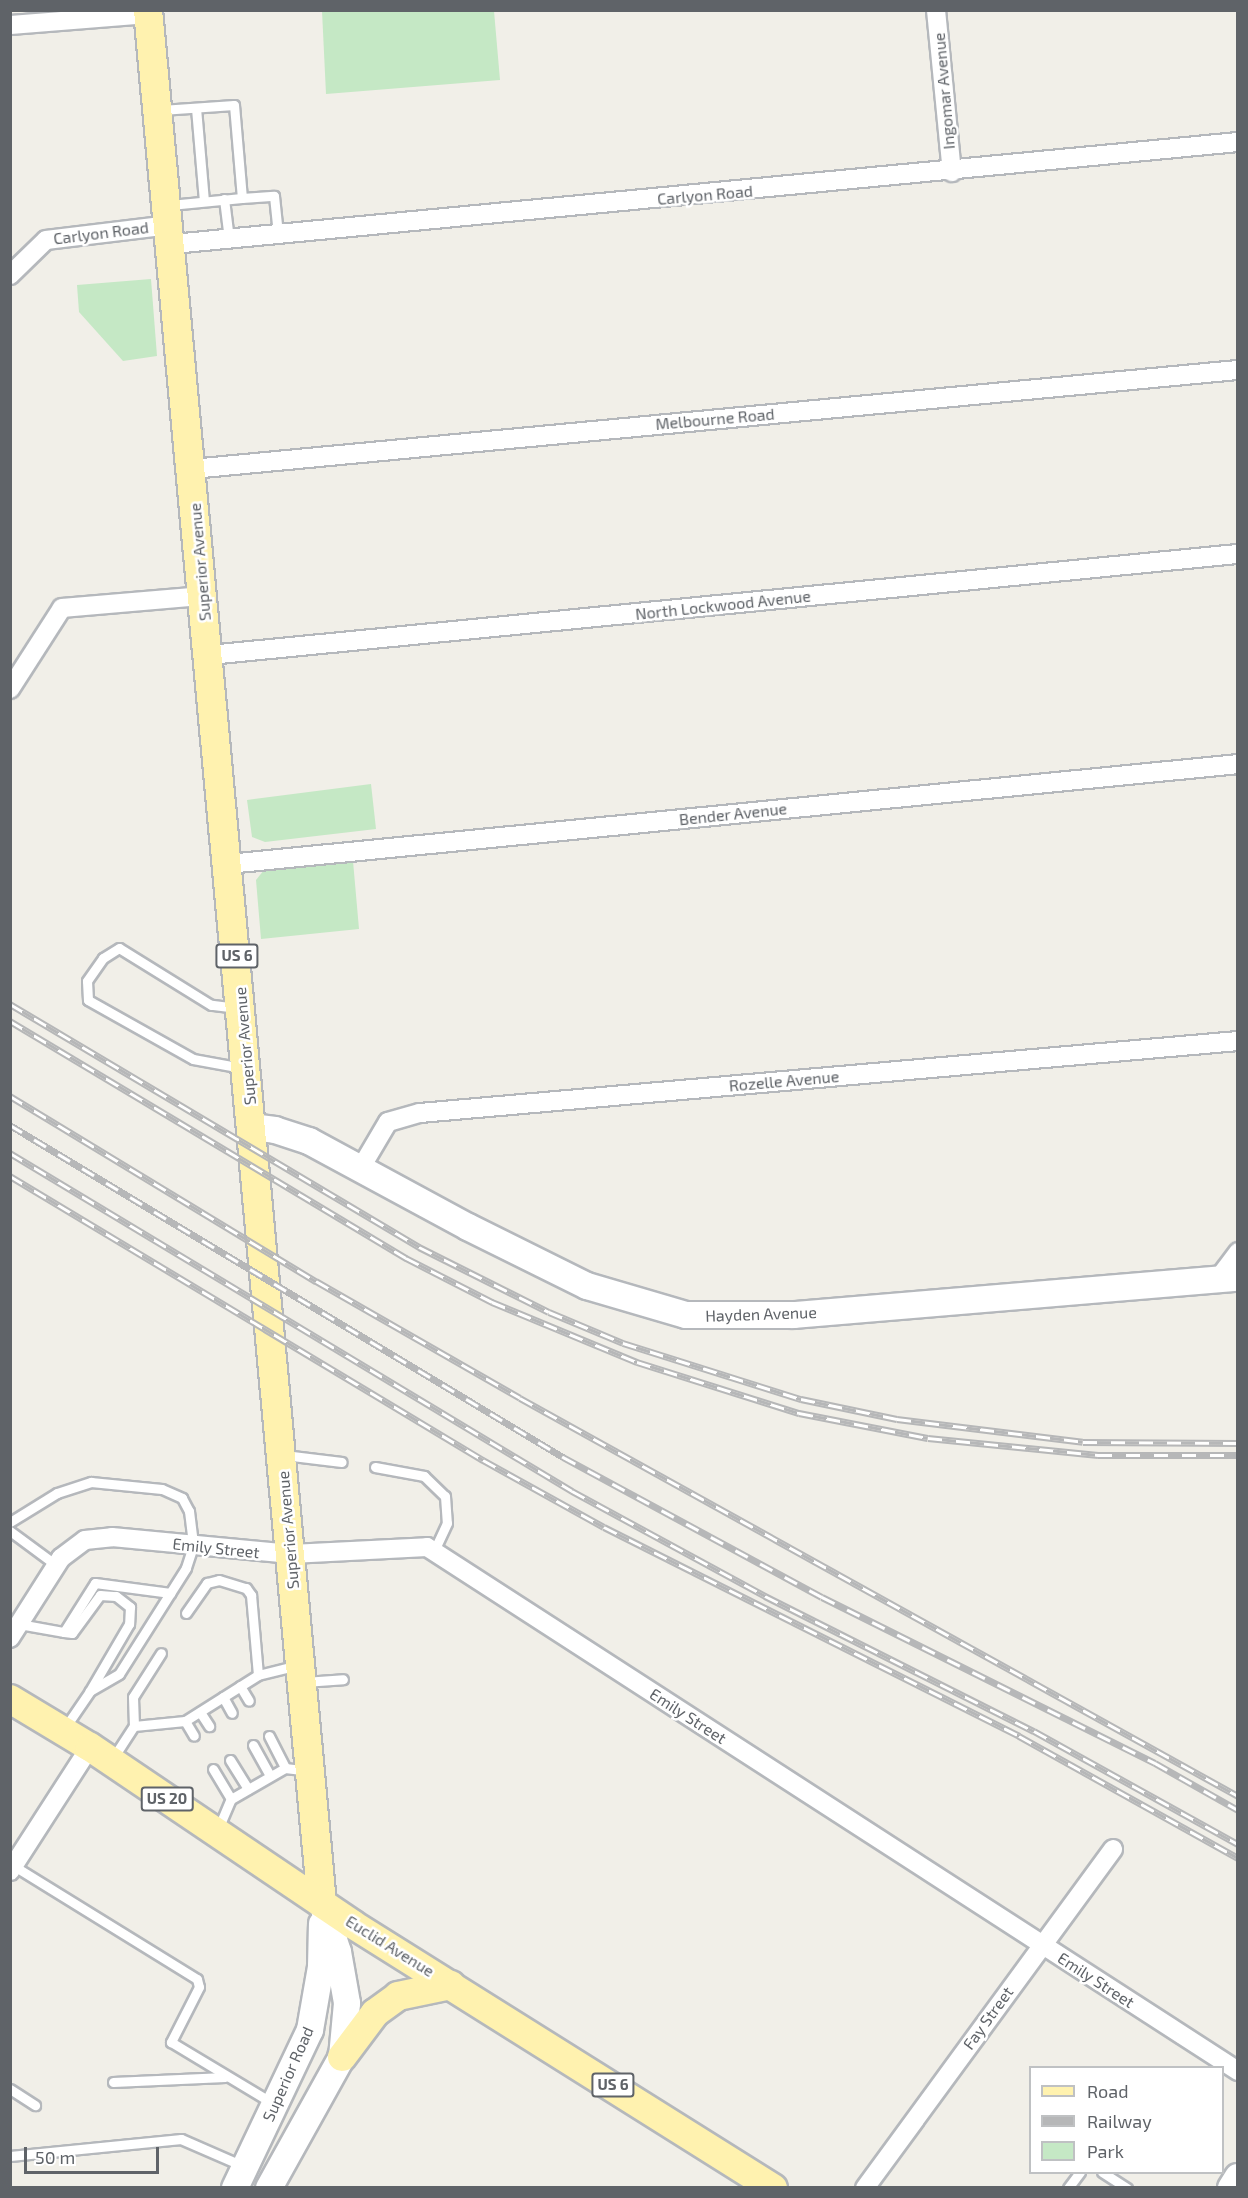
<!DOCTYPE html>
<html>
<head>
<meta charset="utf-8">
<style>
	body { margin:0 }
	#map { position:relative; width:1248px; height:2198px; overflow:hidden; background:#f1efe8; font-family:"Exo 2",sans-serif }
	div>[style] { position:absolute }
	[style*='--x'] { left:calc(var(--x)*1px); top:calc(var(--y)*1px); width:calc(var(--w)*1px); rotate:calc(var(--a)*1deg) }
	.green>* { inset:0; background:#c5e8c5 }
	.roads { filter:drop-shadow(2px 0 #b5b8bc) drop-shadow(-2px 0 #b5b8bc) drop-shadow(0 2px #b5b8bc) drop-shadow(0 -2px #b5b8bc) }
	.lane>* { height:9px; margin:-4.5px; padding:0 4.5px; transform-origin:4.5px; border-radius:4.5px; background:#fff }
	.street>* { height:18px; margin:-9px; padding:0 9px; transform-origin:9px; border-radius:9px; background:#fff }
	.secondary>* { height:26px; margin:-13px; padding:0 13px; transform-origin:13px; border-radius:13px; background:#fff }
	.primary>* { height:28px; margin:-14px; padding:0 14px; transform-origin:14px; border-radius:14px; background:#fff2af }
	.rail>* { height:7px; margin-top:-3.5px; transform-origin:0; background:repeating-linear-gradient(90deg,#fff 0 14px,#b6b7b8 0 28px); box-sizing:border-box; border-block:2px solid #b6b7b8 }
	span { translate:-50% -50%; white-space:nowrap; text-align:center; line-height:1.15; -webkit-text-stroke:5px #fff; paint-order:stroke }
	.shield-label span { padding:2px 4px; background:#fff; border:2px solid; border-radius:4px; -webkit-text-stroke-width:0 }
	.shield-label { font-size:15px; color:#5f6368; font-weight:700 }
	.street-label { font-size:16px; color:#5f6368 }
	.frame { position:absolute; inset:0; border:12px solid #5f6368; pointer-events:none }
	.legend { position:absolute; left:1029px; top:2066px; width:195px; height:108px; box-sizing:border-box; background:#fff; border:2px solid #bfc1c3; margin:0; padding:8px 10px; list-style:none; font-size:18px; color:#5f6368 }
	.legend li { display:flex; align-items:center; gap:12px; height:30px }
	.legend b { width:30px; border:2px solid #bfc1c3 }
	.scale { position:absolute; left:24px; top:2147px; width:135px; height:27px; box-sizing:border-box; border:3px solid #5f6368; border-top:0; padding-left:8px; font-size:18px; line-height:21px; white-space:nowrap; color:#5f6368; -webkit-text-stroke:4px #fff; paint-order:stroke }
</style>
</head>
<body>
<div id="map">
	<div class="green">
		<i style="clip-path:polygon(322px 11px,494px 11px,500px 80px,326px 94px)"></i>
		<i style="clip-path:polygon(151px 279px,157px 356px,123px 361px,79px 312px,77px 285px)"></i>
		<i style="clip-path:polygon(371px 784px,376px 829px,265px 842px,252px 837px,247px 800px)"></i>
		<i style="clip-path:polygon(353px 861px,359px 929px,261px 939px,256px 880px,264px 870px)"></i>
	</div>
	<div class="roads">
		<div class="lane">
			<i style="--x:196;--y:108;--w:93;--a:85.1"></i>
			<i style="--x:161;--y:110;--w:73;--a:-3.9"></i>
			<i style="--x:234;--y:105;--w:93;--a:85.1"></i>
			<i style="--x:242;--y:198;--w:32;--a:-4"></i>
			<i style="--x:274;--y:196;--w:38;--a:84"></i>
			<i style="--x:224;--y:199;--w:40;--a:82.9"></i>
			<i style="--x:170;--y:205;--w:72;--a:-5.6"></i>
			<i style="--x:237;--y:1008;--w:26;--a:-173"></i>
			<i style="--x:211;--y:1005;--w:108;--a:-148.2"></i>
			<i style="--x:119;--y:948;--w:19;--a:148"></i>
			<i style="--x:103;--y:958;--w:28;--a:125"></i>
			<i style="--x:87;--y:981;--w:19;--a:87"></i>
			<i style="--x:88;--y:1000;--w:120;--a:29.3"></i>
			<i style="--x:193;--y:1059;--w:50;--a:10.4"></i>
			<i style="--x:284;--y:1455;--w:58;--a:6.9"></i>
			<i style="--x:375;--y:1467;--w:50;--a:10.4"></i>
			<i style="--x:424;--y:1476;--w:29;--a:44"></i>
			<i style="--x:445;--y:1496;--w:27;--a:86"></i>
			<i style="--x:447;--y:1523;--w:31;--a:115"></i>
			<i style="--x:10;--y:1522;--w:55;--a:-31.7"></i>
			<i style="--x:57;--y:1493;--w:36;--a:-18"></i>
			<i style="--x:91;--y:1482;--w:71;--a:5.6"></i>
			<i style="--x:162;--y:1489;--w:22;--a:24"></i>
			<i style="--x:182;--y:1498;--w:15;--a:62"></i>
			<i style="--x:189;--y:1511;--w:35;--a:83"></i>
			<i style="--x:193;--y:1546;--w:23;--a:108"></i>
			<i style="--x:186;--y:1568;--w:125;--a:122.3"></i>
			<i style="--x:119;--y:1674;--w:34;--a:150"></i>
			<i style="--x:90;--y:1691;--w:46;--a:124.4"></i>
			<i style="--x:10;--y:1531;--w:57;--a:36.5"></i>
			<i style="--x:186;--y:1613;--w:37;--a:-55"></i>
			<i style="--x:207;--y:1583;--w:12;--a:-14"></i>
			<i style="--x:219;--y:1580;--w:28;--a:17"></i>
			<i style="--x:246;--y:1588;--w:9;--a:54"></i>
			<i style="--x:251;--y:1595;--w:80;--a:85"></i>
			<i style="--x:19;--y:1624;--w:46;--a:10.1"></i>
			<i style="--x:64;--y:1632;--w:58;--a:-57.7"></i>
			<i style="--x:95;--y:1583;--w:76;--a:7.6"></i>
			<i style="--x:64;--y:1632;--w:8;--a:7"></i>
			<i style="--x:72;--y:1633;--w:47;--a:-53.6"></i>
			<i style="--x:100;--y:1595;--w:16;--a:4"></i>
			<i style="--x:116;--y:1596;--w:18;--a:38"></i>
			<i style="--x:130;--y:1607;--w:17;--a:93"></i>
			<i style="--x:129;--y:1624;--w:75;--a:120.3"></i>
			<i style="--x:304;--y:1682;--w:39;--a:-4"></i>
			<i style="--x:240;--y:1686;--w:17;--a:59"></i>
			<i style="--x:223;--y:1697;--w:18;--a:61"></i>
			<i style="--x:200;--y:1712;--w:17;--a:57"></i>
			<i style="--x:185;--y:1721;--w:17;--a:59"></i>
			<i style="--x:134;--y:1726;--w:29;--a:-92"></i>
			<i style="--x:133;--y:1697;--w:52;--a:-57.5"></i>
			<i style="--x:269;--y:1736;--w:36;--a:63"></i>
			<i style="--x:253;--y:1745;--w:35;--a:61"></i>
			<i style="--x:113;--y:1758;--w:38;--a:-57"></i>
			<i style="--x:134;--y:1726;--w:51;--a:-5.6"></i>
			<i style="--x:185;--y:1721;--w:86;--a:-32.2"></i>
			<i style="--x:258;--y:1675;--w:41;--a:-14"></i>
			<i style="--x:230;--y:1760;--w:34;--a:58"></i>
			<i style="--x:213;--y:1769;--w:35;--a:59"></i>
			<i style="--x:218;--y:1829;--w:33;--a:-67"></i>
			<i style="--x:231;--y:1799;--w:62;--a:-29.9"></i>
			<i style="--x:285;--y:1768;--w:23;--a:7"></i>
			<i style="--x:14;--y:1866;--w:215;--a:31.7"></i>
			<i style="--x:197;--y:1979;--w:8;--a:76"></i>
			<i style="--x:199;--y:1987;--w:62;--a:117"></i>
			<i style="--x:171;--y:2042;--w:120;--a:31"></i>
			<i style="--x:113;--y:2082;--w:112;--a:-2.6"></i>
			<i style="--x:10;--y:2089;--w:30;--a:33"></i>
			<i style="--x:10;--y:2156;--w:172;--a:-5.7"></i>
			<i style="--x:181;--y:2139;--w:68;--a:23.5"></i>
			<i style="--x:1102;--y:2172;--w:30;--a:33"></i>
			<i style="--x:1068;--y:2188;--w:20;--a:-53"></i>
		</div>
		<div class="street">
			<i style="--x:936;--y:10;--w:163;--a:84.4"></i>
			<i style="--x:10;--y:25;--w:139;--a:-4.5"></i>
			<i style="--x:173;--y:244;--w:1070;--a:-5.47"></i>
			<i style="--x:10;--y:275;--w:50;--a:-44.2"></i>
			<i style="--x:46;--y:240;--w:125;--a:-6.9"></i>
			<i style="--x:192;--y:469;--w:1051;--a:-5.41"></i>
			<i style="--x:209;--y:655;--w:1034;--a:-5.61"></i>
			<i style="--x:10;--y:689;--w:96;--a:-57.3"></i>
			<i style="--x:62;--y:608;--w:142;--a:-4.9"></i>
			<i style="--x:228;--y:864;--w:1015;--a:-5.65"></i>
			<i style="--x:359;--y:1171;--w:57;--a:-59.4"></i>
			<i style="--x:388;--y:1122;--w:33;--a:-16"></i>
			<i style="--x:420;--y:1113;--w:821;--a:-5.03"></i>
			<i style="--x:1218;--y:1279;--w:34;--a:-53"></i>
			<i style="--x:10;--y:1638;--w:95;--a:-57.5"></i>
			<i style="--x:61;--y:1558;--w:30;--a:-37"></i>
			<i style="--x:85;--y:1540;--w:27;--a:-6"></i>
			<i style="--x:112;--y:1537;--w:180;--a:5.4"></i>
			<i style="--x:291;--y:1554;--w:136;--a:-2.9"></i>
			<i style="--x:427;--y:1547;--w:966;--a:32.87"></i>
			<i style="--x:10;--y:1871;--w:148;--a:-57.2"></i>
			<i style="--x:865;--y:2188;--w:420;--a:-53.8"></i>
		</div>
		<div class="secondary">
			<i style="--x:252;--y:1127;--w:23;--a:7"></i>
			<i style="--x:275;--y:1130;--w:36;--a:18"></i>
			<i style="--x:309;--y:1141;--w:181;--a:28.4"></i>
			<i style="--x:468;--y:1227;--w:133;--a:26.4"></i>
			<i style="--x:587;--y:1286;--w:103;--a:16.3"></i>
			<i style="--x:686;--y:1315;--w:108;--a:0"></i>
			<i style="--x:794;--y:1315;--w:446;--a:-4.8"></i>
			<i style="--x:235;--y:2188;--w:175;--a:-64.6"></i>
			<i style="--x:310;--y:2030;--w:64;--a:-80.1"></i>
			<i style="--x:321;--y:1967;--w:43;--a:-88.7"></i>
			<i style="--x:269;--y:2188;--w:150;--a:-60.9"></i>
			<i style="--x:342;--y:2057;--w:54;--a:-84.7"></i>
			<i style="--x:347;--y:2003;--w:52;--a:-100"></i>
			<i style="--x:338;--y:1952;--w:52;--a:-108.1"></i>
			<i style="--x:1231;--y:2188;--w:13;--a:-58"></i>
		</div>
		<div class="primary">
			<i style="--x:148;--y:10;--w:1901;--a:84.75"></i>
			<i style="--x:10;--y:1699;--w:93;--a:31"></i>
			<i style="--x:90;--y:1747;--w:316;--a:34"></i>
			<i style="--x:352;--y:1924;--w:497;--a:32.1"></i>
			<i style="--x:342;--y:2057;--w:55;--a:-53.1"></i>
			<i style="--x:375;--y:2013;--w:29;--a:-36"></i>
			<i style="--x:398;--y:1996;--w:54;--a:-11.7"></i>
		</div>
	</div>
	<div class="rail">
		<i style="--x:10;--y:1004;--w:476;--a:30.7"></i>
		<i style="--x:419;--y:1247;--w:145;--a:26.6"></i>
		<i style="--x:549;--y:1312;--w:80;--a:22.7"></i>
		<i style="--x:623;--y:1343;--w:187;--a:17.5"></i>
		<i style="--x:801;--y:1399;--w:98;--a:11.8"></i>
		<i style="--x:897;--y:1419;--w:187;--a:7"></i>
		<i style="--x:1083;--y:1442;--w:155;--a:0.4"></i>
		<i style="--x:10;--y:1021;--w:462;--a:30.9"></i>
		<i style="--x:406;--y:1258;--w:97;--a:27.1"></i>
		<i style="--x:492;--y:1302;--w:157;--a:22.5"></i>
		<i style="--x:637;--y:1362;--w:170;--a:17.5"></i>
		<i style="--x:799;--y:1413;--w:131;--a:11"></i>
		<i style="--x:928;--y:1438;--w:171;--a:5.7"></i>
		<i style="--x:1098;--y:1455;--w:140;--a:0"></i>
		<i style="--x:10;--y:1096;--w:358;--a:31.2"></i>
		<i style="--x:316;--y:1281;--w:235;--a:29.8"></i>
		<i style="--x:520;--y:1398;--w:821;--a:29"></i>
		<i style="--x:10;--y:1125;--w:645;--a:30.98"></i>
		<i style="--x:563;--y:1457;--w:294;--a:28.4"></i>
		<i style="--x:822;--y:1597;--w:372;--a:26.5"></i>
		<i style="--x:1155;--y:1763;--w:95;--a:29.5"></i>
		<i style="--x:10;--y:1153;--w:656;--a:31.02"></i>
		<i style="--x:572;--y:1491;--w:220;--a:28.5"></i>
		<i style="--x:765;--y:1596;--w:301;--a:26.7"></i>
		<i style="--x:1034;--y:1731;--w:233;--a:29"></i>
		<i style="--x:10;--y:1176;--w:552;--a:30.98"></i>
		<i style="--x:483;--y:1460;--w:138;--a:29"></i>
		<i style="--x:604;--y:1527;--w:465;--a:26.7"></i>
		<i style="--x:1019;--y:1736;--w:251;--a:29.1"></i>
	</div>
	<div class="shield-label">
		<span style="left:237px;top:956px">US 6</span>
		<span style="left:167px;top:1799px">US 20</span>
		<span style="left:613px;top:2085px">US 6</span>
	</div>
	<div class="street-label">
		<span style="left:944px;top:91px;rotate:-95deg">Ingomar Avenue</span>
		<span style="left:705px;top:195px;rotate:-5deg">Carlyon Road</span>
		<span style="left:101px;top:233px;rotate:-7deg">Carlyon Road</span>
		<span style="left:715px;top:419px;rotate:-5deg">Melbourne Road</span>
		<span style="left:200px;top:562px;rotate:-95deg">Superior Avenue</span>
		<span style="left:723px;top:605px;rotate:-6deg">North Lockwood Avenue</span>
		<span style="left:733px;top:814px;rotate:-6deg">Bender Avenue</span>
		<span style="left:245px;top:1046px;rotate:-95deg">Superior Avenue</span>
		<span style="left:784px;top:1081px;rotate:-5deg">Rozelle Avenue</span>
		<span style="left:761px;top:1314px;rotate:-2deg">Hayden Avenue</span>
		<span style="left:288px;top:1530px;rotate:-95deg">Superior Avenue</span>
		<span style="left:216px;top:1548px;rotate:6deg">Emily Street</span>
		<span style="left:688px;top:1716px;rotate:33deg">Emily Street</span>
		<span style="left:390px;top:1946px;rotate:32deg">Euclid Avenue</span>
		<span style="left:1096px;top:1980px;rotate:33deg">Emily Street</span>
		<span style="left:988px;top:2018px;rotate:-54deg">Fay Street</span>
		<span style="left:288px;top:2074px;rotate:-66deg">Superior Road</span>
	</div>
	<div class="frame"></div>
	<ul class="legend">
	<li><b style="height:8px;background:#fff2af"></b>Road</li>
	<li><b style="height:8px;background:#b6b7b8"></b>Railway</li>
	<li><b style="height:16px;background:#c5e8c5"></b>Park</li>
	</ul>
	<div class="scale">50 m</div>
</div>
</body>
</html>
